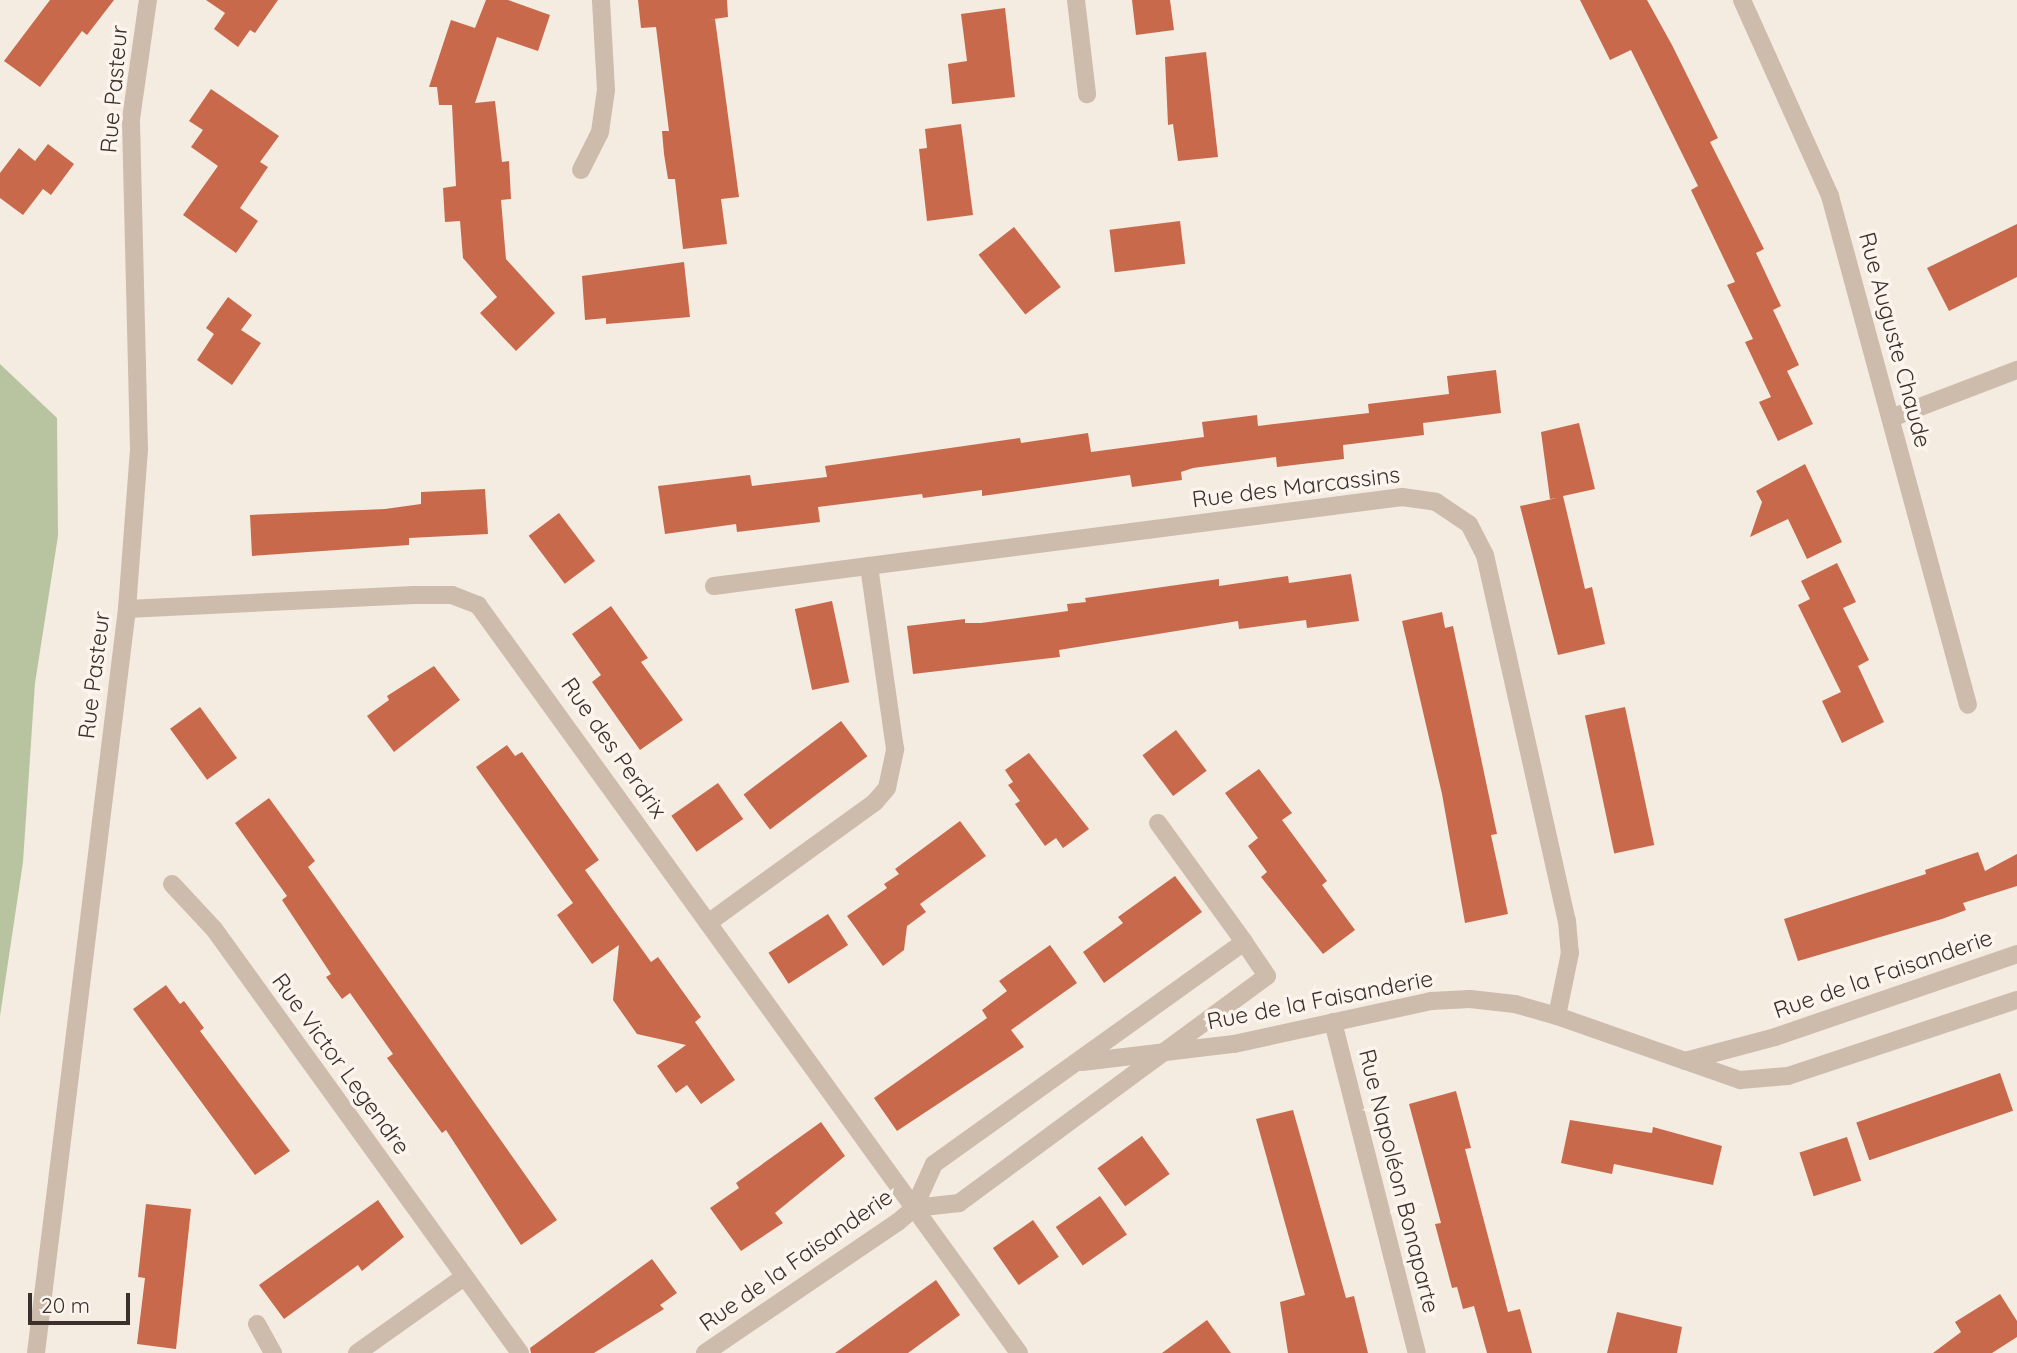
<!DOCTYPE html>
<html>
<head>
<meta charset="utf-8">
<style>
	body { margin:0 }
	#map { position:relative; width:2017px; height:1353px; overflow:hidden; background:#f4ebe1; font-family:Quicksand,sans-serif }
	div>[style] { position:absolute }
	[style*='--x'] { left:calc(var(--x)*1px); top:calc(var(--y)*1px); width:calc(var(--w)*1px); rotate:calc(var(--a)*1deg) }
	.green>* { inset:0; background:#b8c4a0 }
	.building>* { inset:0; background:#c8694b; transform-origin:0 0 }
	.minor>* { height:18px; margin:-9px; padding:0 9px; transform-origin:9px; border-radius:9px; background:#cdbbac }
	.tertiary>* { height:18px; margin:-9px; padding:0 9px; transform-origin:9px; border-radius:9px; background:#cdbbac }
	span { translate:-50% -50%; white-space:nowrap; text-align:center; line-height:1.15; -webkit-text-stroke:7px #fbf5ee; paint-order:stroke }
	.street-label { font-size:23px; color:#3b302b }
	.scale { position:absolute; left:28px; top:1293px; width:102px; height:32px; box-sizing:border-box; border:4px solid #3b302b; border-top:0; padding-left:9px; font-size:21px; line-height:24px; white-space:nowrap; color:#3b302b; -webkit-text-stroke:5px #fbf5ee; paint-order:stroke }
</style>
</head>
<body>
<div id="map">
	<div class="green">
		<i style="clip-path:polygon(0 364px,57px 418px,58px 536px,35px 683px,23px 862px,0 1016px)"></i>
	</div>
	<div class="building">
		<i style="clip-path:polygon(50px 0,114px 0,87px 35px,82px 31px,40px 87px,4px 61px)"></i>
		<i style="clip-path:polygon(206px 0,278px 0,255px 33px,250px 30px,238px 47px,214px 29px,225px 13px)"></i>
		<i style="clip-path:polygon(486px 0,508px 0,550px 15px,538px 51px,497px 37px,475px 103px,495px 101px,502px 162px,509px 161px,511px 199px,501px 200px,506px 259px,555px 313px,516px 351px,480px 313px,497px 297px,463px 258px,460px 221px,445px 222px,443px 188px,456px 186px,452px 105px,439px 105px,437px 87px,429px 87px,451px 20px,475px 28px)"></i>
		<i style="clip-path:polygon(638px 0,727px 0,728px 17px,707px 20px,715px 19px,739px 197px,721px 199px,727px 244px,683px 249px,675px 179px,668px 179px,664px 154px,662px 131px,669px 131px,656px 27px,641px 28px)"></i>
		<i style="clip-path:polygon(1132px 0,1170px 0,1174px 30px,1136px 35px)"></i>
		<i style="clip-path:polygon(1580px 0,1647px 0,1672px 45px,1718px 138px,1710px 142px,1764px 249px,1756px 253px,1781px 306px,1773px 310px,1799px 365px,1787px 371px,1813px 424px,1778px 441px,1759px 402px,1771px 397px,1745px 342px,1753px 339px,1727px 285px,1735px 282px,1691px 190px,1698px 186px,1631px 50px,1610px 60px)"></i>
		<i style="clip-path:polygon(1005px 8px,1015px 97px,952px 104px,948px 64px,967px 61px,961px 14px)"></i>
		<i style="clip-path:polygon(1206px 52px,1218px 157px,1178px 161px,1173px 124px,1168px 125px,1165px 57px)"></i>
		<i style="clip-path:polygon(211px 89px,279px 136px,260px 162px,268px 167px,240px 208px,258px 221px,236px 253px,183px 215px,218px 166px,191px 147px,203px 130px,189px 121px)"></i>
		<i style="clip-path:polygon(961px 124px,973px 215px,927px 221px,919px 149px,927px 148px,925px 129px)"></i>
		<i style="clip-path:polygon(48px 144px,74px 164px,51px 195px,43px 189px,23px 215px,0 198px,0 173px,19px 148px,35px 161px)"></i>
		<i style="left:1180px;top:221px;width:43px;height:71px;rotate:83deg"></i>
		<i style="clip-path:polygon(2017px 224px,2017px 277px,1949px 311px,1927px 268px)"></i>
		<i style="left:1014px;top:227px;width:76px;height:45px;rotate:52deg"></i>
		<i style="clip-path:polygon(684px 262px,690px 317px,606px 324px,606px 318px,585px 320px,582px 276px)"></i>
		<i style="clip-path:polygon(228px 297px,252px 315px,241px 330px,261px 343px,232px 385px,197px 360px,214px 334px,206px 328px)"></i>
		<i style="clip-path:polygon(1496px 370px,1501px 413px,1423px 423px,1424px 435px,1343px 445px,1344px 459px,1277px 467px,1276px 457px,1193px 468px,1181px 472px,1182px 480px,1132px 487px,1130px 475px,982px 496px,982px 490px,923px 498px,922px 494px,818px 507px,820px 522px,737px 532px,736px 524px,665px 534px,658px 486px,750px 475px,752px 486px,827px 477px,825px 466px,1020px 438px,1021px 443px,1088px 433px,1091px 452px,1204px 437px,1202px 422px,1257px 415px,1258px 426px,1369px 413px,1368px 404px,1449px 394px,1447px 376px)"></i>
		<i style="clip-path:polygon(1579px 423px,1595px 489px,1563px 496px,1585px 589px,1592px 587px,1605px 644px,1558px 655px,1520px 506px,1557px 498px,1550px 499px,1541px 432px)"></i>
		<i style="clip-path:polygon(1805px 464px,1842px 542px,1807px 559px,1788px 519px,1750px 537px,1762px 502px,1756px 491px)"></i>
		<i style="clip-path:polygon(485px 489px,488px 534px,409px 538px,409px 545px,252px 556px,250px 515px,385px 509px,421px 504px,421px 492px)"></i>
		<i style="left:559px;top:513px;width:60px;height:38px;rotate:53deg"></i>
		<i style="clip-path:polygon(1837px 563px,1856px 602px,1843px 608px,1869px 660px,1858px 666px,1884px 722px,1842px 743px,1822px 701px,1841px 692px,1798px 605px,1810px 599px,1801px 581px)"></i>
		<i style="clip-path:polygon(1351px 574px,1359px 621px,1307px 628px,1306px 620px,1239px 629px,1238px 621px,1059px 650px,1060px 657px,913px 674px,907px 626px,965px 619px,965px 623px,981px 623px,1068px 611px,1067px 604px,1086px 602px,1085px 598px,1219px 579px,1219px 586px,1288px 576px,1289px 583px)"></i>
		<i style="left:832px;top:601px;width:83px;height:38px;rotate:78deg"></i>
		<i style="clip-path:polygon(611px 606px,648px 658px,641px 662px,683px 720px,640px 750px,592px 682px,601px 675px,572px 634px)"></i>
		<i style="clip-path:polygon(1442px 612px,1445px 628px,1453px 626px,1497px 834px,1491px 835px,1508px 914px,1465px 923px,1442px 794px,1402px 621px)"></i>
		<i style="clip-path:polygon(434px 666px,460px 700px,394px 752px,367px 716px,389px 700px,387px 696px)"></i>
		<i style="left:200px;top:707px;width:63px;height:37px;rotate:54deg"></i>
		<i style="left:1625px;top:707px;width:141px;height:41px;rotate:78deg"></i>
		<i style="left:841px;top:721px;width:44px;height:122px;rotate:53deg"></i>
		<i style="left:1176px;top:730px;width:51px;height:42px;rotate:53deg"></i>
		<i style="clip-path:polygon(507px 745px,515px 756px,522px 752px,599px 860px,585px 870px,651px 962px,658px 957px,701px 1017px,695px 1022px,735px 1080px,701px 1104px,687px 1085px,676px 1093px,657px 1066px,686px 1045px,637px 1034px,613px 1000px,619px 945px,592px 964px,557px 915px,573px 903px,476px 767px)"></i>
		<i style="clip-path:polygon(1029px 753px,1089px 829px,1063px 848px,1056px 838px,1045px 846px,1015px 804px,1020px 801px,1008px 785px,1013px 782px,1005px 770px)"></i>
		<i style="clip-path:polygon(1259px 769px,1292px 813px,1282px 820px,1327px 881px,1322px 885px,1355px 930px,1323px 954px,1261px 877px,1267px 872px,1248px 846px,1258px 838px,1225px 793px)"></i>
		<i style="left:718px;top:783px;width:44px;height:57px;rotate:55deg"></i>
		<i style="clip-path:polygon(269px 798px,315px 861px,308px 867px,557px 1220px,521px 1245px,446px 1130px,442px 1133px,387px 1058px,393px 1054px,350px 993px,342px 999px,326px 977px,331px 974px,282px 900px,287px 896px,235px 823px)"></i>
		<i style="clip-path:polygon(960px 821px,986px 856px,920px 904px,926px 912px,907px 926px,904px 950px,883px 966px,847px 916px,887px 888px,884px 884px,899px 874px,895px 869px)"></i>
		<i style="clip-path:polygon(1978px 852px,1985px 871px,2017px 854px,2017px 886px,1963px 903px,1966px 910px,1942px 919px,1798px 961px,1784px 919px,1926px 874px,1925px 870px)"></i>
		<i style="clip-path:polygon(1175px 876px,1202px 912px,1104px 983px,1083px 952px,1123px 923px,1118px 917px)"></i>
		<i style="left:828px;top:914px;width:37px;height:71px;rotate:57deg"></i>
		<i style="clip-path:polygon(1050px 945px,1077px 983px,1011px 1030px,1024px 1047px,897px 1131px,874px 1098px,987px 1018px,982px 1010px,1007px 991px,999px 981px)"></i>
		<i style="clip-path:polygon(166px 985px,180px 1004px,184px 1001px,204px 1028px,200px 1031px,290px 1151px,255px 1175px,133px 1009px)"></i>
		<i style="left:2000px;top:1073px;width:40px;height:152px;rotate:71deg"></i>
		<i style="clip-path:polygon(1456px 1091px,1471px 1148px,1465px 1149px,1508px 1312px,1520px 1309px,1532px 1353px,1487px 1353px,1474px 1306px,1463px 1309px,1457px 1287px,1452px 1288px,1435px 1224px,1441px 1223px,1409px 1104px)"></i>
		<i style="clip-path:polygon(1293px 1110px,1346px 1298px,1354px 1296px,1368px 1353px,1288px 1353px,1280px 1302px,1305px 1295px,1256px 1119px)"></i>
		<i style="clip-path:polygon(1570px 1120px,1652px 1133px,1653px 1127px,1722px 1146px,1713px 1185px,1614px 1164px,1612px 1174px,1561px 1163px)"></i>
		<i style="clip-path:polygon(821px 1122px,845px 1156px,775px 1213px,783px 1223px,741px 1251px,710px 1208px,739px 1188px,736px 1183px)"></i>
		<i style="left:1142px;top:1136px;width:47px;height:55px;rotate:54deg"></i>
		<i style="left:1847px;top:1137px;width:46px;height:50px;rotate:72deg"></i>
		<i style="left:1100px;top:1196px;width:47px;height:54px;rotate:55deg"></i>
		<i style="clip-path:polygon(378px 1200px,404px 1237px,362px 1271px,358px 1265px,284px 1319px,259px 1285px)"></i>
		<i style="clip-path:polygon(146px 1204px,191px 1209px,176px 1349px,137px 1344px,145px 1278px,138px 1277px)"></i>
		<i style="left:1033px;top:1220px;width:45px;height:49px;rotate:55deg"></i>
		<i style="clip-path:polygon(652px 1259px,677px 1293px,660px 1305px,664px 1309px,594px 1353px,531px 1353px,530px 1348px)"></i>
		<i style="clip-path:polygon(936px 1280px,960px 1315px,908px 1353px,835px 1353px)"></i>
		<i style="clip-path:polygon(2000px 1294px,2017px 1321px,2017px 1337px,1992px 1353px,1933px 1353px,1961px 1332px,1955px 1322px)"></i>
		<i style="clip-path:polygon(1617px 1312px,1682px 1327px,1677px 1353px,1607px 1353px)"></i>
		<i style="clip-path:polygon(1207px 1320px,1231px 1353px,1162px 1353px)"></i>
	</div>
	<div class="minor">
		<i style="--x:1076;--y:0;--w:95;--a:83.3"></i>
		<i style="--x:1742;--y:0;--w:215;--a:65.8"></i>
		<i style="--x:1830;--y:196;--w:527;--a:74.83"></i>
		<i style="--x:581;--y:170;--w:42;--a:-63.4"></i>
		<i style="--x:600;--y:132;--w:42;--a:-81.9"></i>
		<i style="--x:606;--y:90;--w:90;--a:-93.2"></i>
		<i style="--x:1891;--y:418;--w:135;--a:-20.9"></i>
		<i style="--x:714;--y:586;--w:694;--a:-7.37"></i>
		<i style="--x:1402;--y:497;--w:34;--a:8"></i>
		<i style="--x:1436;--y:502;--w:40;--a:34"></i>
		<i style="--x:1469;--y:524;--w:35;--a:63"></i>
		<i style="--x:1485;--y:555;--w:375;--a:77.4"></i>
		<i style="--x:1567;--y:921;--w:32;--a:85"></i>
		<i style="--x:1570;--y:953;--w:64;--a:101.7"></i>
		<i style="--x:127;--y:609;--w:287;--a:-2.8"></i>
		<i style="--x:414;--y:595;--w:38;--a:0"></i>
		<i style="--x:452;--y:595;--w:28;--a:21"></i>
		<i style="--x:478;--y:605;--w:923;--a:54.12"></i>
		<i style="--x:1158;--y:823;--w:147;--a:54.1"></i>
		<i style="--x:172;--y:884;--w:62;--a:47"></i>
		<i style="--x:214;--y:929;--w:523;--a:54.18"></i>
		<i style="--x:708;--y:923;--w:206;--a:-35.9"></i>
		<i style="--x:875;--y:802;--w:18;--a:-49"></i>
		<i style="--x:887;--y:788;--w:40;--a:-78"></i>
		<i style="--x:895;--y:749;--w:185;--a:-98.1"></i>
		<i style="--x:1333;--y:1022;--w:341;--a:75.8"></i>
		<i style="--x:1685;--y:1061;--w:93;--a:-14.9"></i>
		<i style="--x:1775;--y:1037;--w:256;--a:-18.9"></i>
		<i style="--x:1082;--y:1062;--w:153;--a:-6.8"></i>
		<i style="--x:1234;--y:1044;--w:202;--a:-12.3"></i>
		<i style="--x:1431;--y:1001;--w:39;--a:-3"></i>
		<i style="--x:1470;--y:999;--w:45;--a:6.3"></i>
		<i style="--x:1515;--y:1004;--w:44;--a:15.9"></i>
		<i style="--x:1557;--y:1016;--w:194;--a:19.3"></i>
		<i style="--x:1740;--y:1080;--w:48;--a:-4.8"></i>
		<i style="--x:1788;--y:1076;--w:241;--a:-18.4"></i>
		<i style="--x:257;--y:1324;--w:33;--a:61"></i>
		<i style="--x:357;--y:1353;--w:131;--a:-35.4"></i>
		<i style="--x:705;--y:1353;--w:233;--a:-34.2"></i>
		<i style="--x:898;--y:1222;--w:21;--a:-41"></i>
		<i style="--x:914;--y:1208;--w:48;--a:-65.6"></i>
		<i style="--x:934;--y:1164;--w:381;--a:-35.6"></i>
		<i style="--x:1244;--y:942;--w:41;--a:55.9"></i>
		<i style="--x:1267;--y:976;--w:383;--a:143.6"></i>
		<i style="--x:959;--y:1203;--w:45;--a:173.7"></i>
	</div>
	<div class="tertiary">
		<i style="--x:36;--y:1353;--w:750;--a:-83.03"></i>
		<i style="--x:127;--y:609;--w:160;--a:-85.7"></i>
		<i style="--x:139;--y:449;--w:330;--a:-91.4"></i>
		<i style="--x:131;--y:119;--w:120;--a:-81.9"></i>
	</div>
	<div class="street-label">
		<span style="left:114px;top:89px;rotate:-85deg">Rue Pasteur</span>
		<span style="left:1895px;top:340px;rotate:75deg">Rue Auguste Chaude</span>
		<span style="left:1296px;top:487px;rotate:-7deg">Rue des Marcassins</span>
		<span style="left:94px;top:675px;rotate:-83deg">Rue Pasteur</span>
		<span style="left:614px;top:748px;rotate:55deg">Rue des Perdrix</span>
		<span style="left:1883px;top:974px;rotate:-19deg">Rue de la Faisanderie</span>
		<span style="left:1320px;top:1000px;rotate:-11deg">Rue de la Faisanderie</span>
		<span style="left:341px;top:1064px;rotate:54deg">Rue Victor Legendre</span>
		<span style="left:1399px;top:1181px;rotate:76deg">Rue Napoléon Bonaparte</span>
		<span style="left:796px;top:1260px;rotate:-35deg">Rue de la Faisanderie</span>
	</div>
	<div class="scale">20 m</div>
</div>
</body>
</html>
